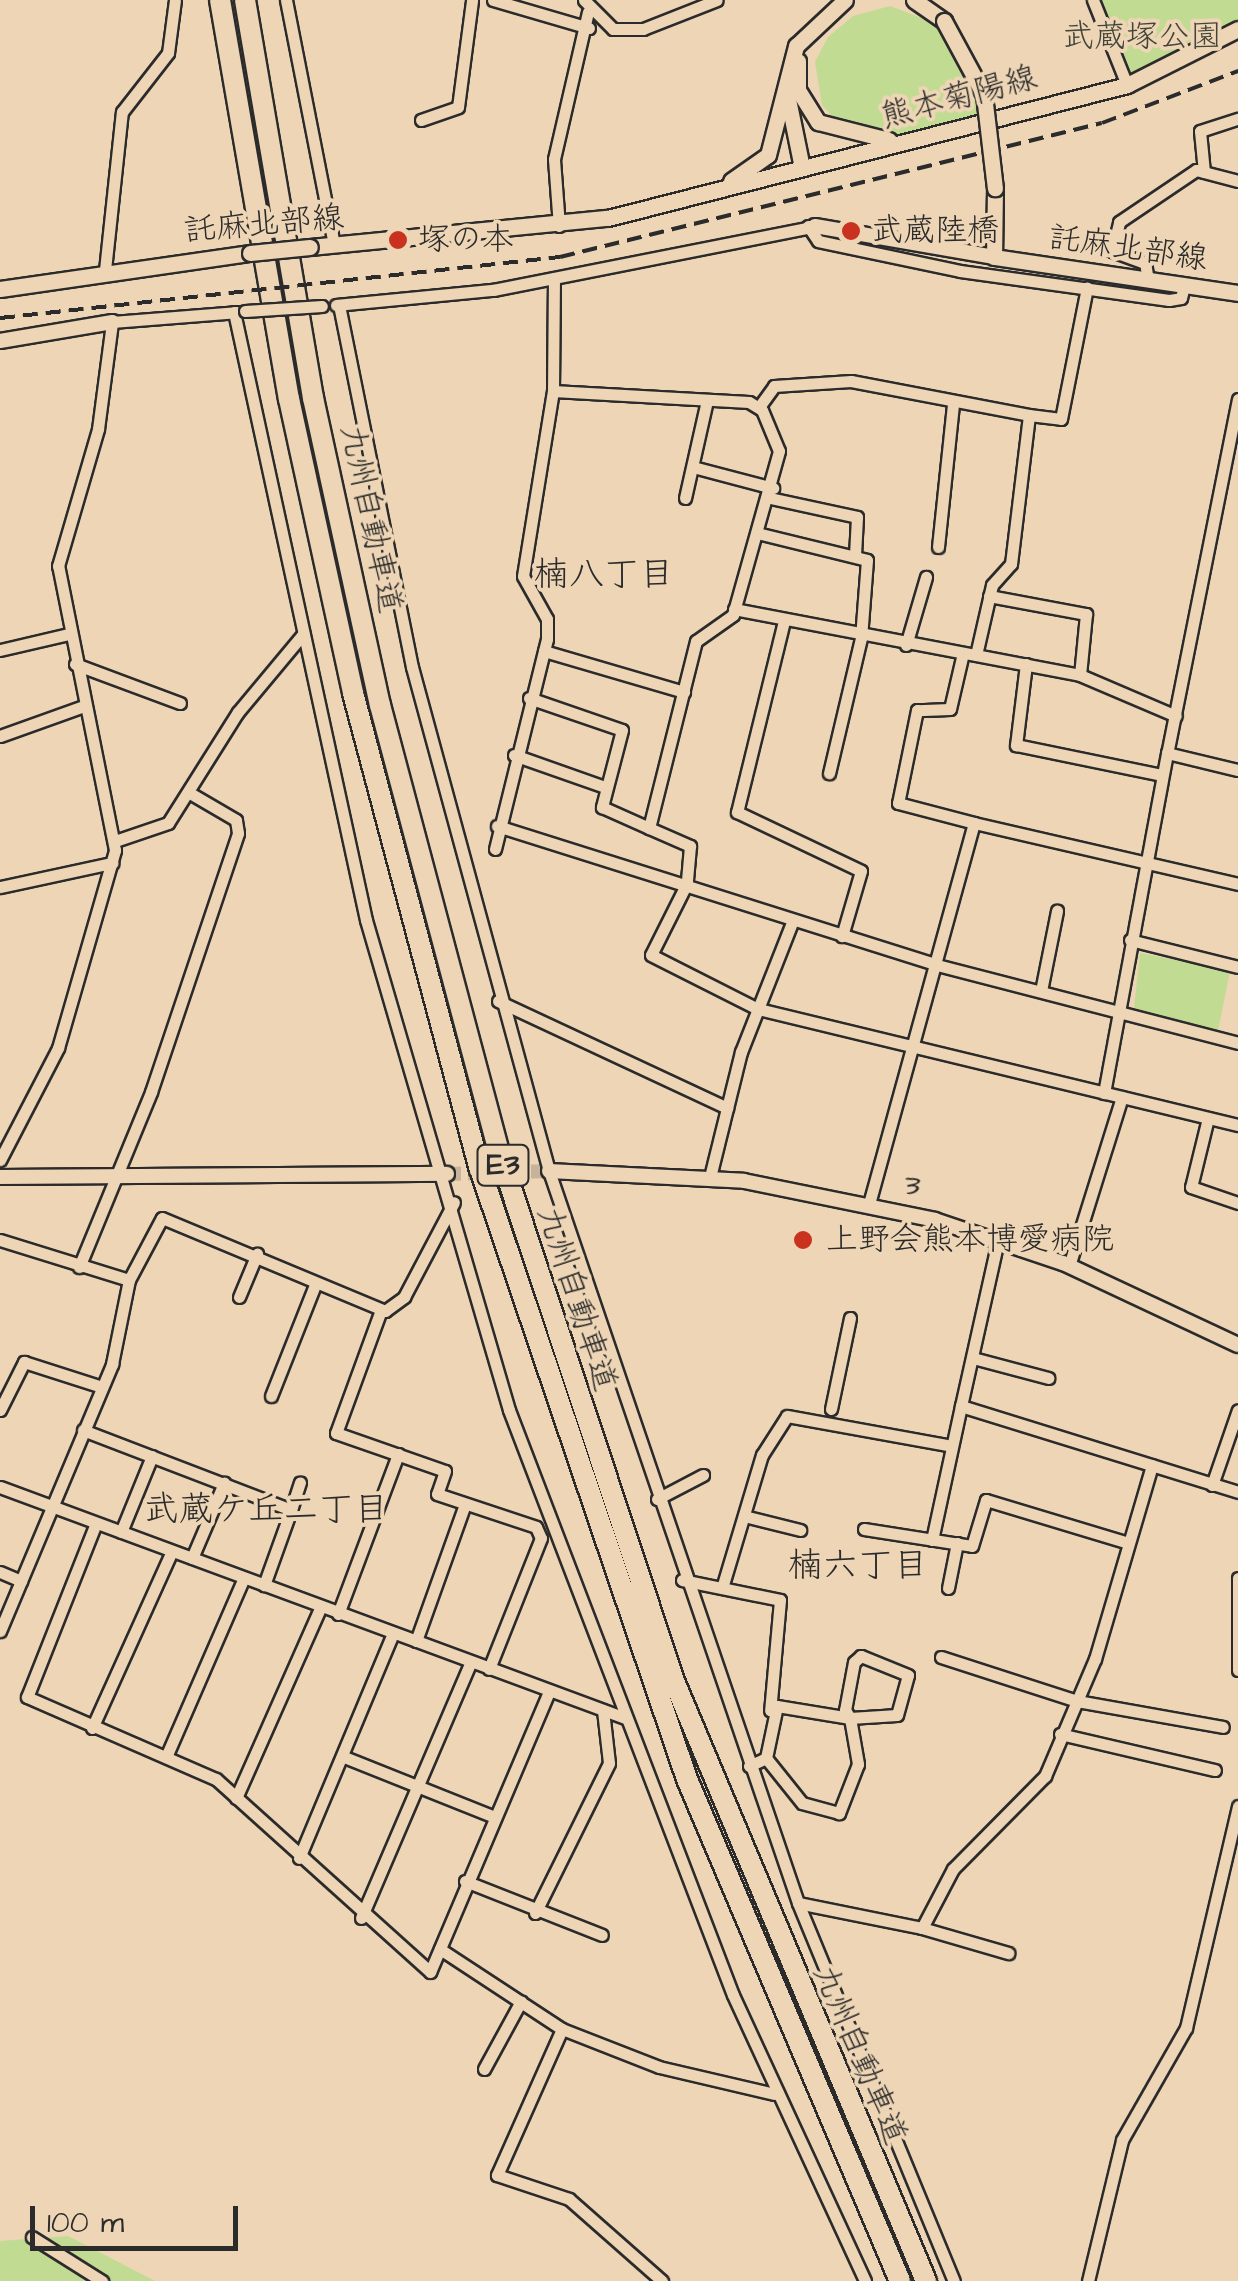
<!DOCTYPE html>
<html>
<head>
<meta charset="utf-8">
<style>
	body { margin:0 }
	#map { position:relative; width:1238px; height:2281px; overflow:hidden; background:#edd5b5; font-family:"Architects Daughter","Klee One",sans-serif }
	div>[style] { position:absolute }
	[style*='--x'] { left:calc(var(--x)*1px); top:calc(var(--y)*1px); width:calc(var(--w)*1px); rotate:calc(var(--a)*1deg) }
	.green>* { inset:0; background:#c2db92 }
	.tertiary-tunnel>* { height:14px; margin-top:-7px; transform-origin:0; background:repeating-linear-gradient(90deg,#c6b399 0 14px,transparent 0 21px) }
	.roads { filter:drop-shadow(2px 0 #2b2b2b) drop-shadow(-2px 0 #2b2b2b) drop-shadow(0 2px #2b2b2b) drop-shadow(0 -2px #2b2b2b) }
	.minor>* { height:11px; margin:-5.5px; padding:0 5.5px; transform-origin:5.5px; border-radius:5.5px; background:#edd5b5 }
	.tertiary>* { height:14px; margin:-7px; padding:0 7px; transform-origin:7px; border-radius:7px; background:#edd5b5 }
	.secondary>* { height:15px; margin:-7.5px; padding:0 7.5px; transform-origin:7.5px; border-radius:7.5px; background:#edd5b5 }
	.motorway>* { height:20px; margin:-10px; padding:0 10px; transform-origin:10px; border-radius:10px; background:#edd5b5 }
	.rail>* { height:4px; margin-top:-2px; transform-origin:0; background:repeating-linear-gradient(90deg,#2b2b2b 0 15px,transparent 0 23px) }
	.bridges { filter:drop-shadow(2px 0 #2b2b2b) drop-shadow(-2px 0 #2b2b2b) drop-shadow(0 2px #2b2b2b) drop-shadow(0 -2px #2b2b2b) }
	.minor-bridge>* { height:11px; margin:-5.5px; padding:0 5.5px; transform-origin:5.5px; border-radius:5.5px; background:#edd5b5 }
	.secondary-bridge>* { height:15px; margin:-7.5px; padding:0 7.5px; transform-origin:7.5px; border-radius:7.5px; background:#edd5b5 }
	.dots>* { width:28px; height:28px; translate:-50% -50%; box-sizing:border-box; border:5px solid #edd5b5; border-radius:50% }
	span { translate:-50% -50%; white-space:nowrap; text-align:center; line-height:1.15; -webkit-text-stroke:8px #edd5b5; paint-order:stroke }
	.shield-label span { padding:2px 8px; background:#edd5b5; border:2px solid; border-radius:8px; -webkit-text-stroke-width:0 }
	.shield-label { font-size:30px; color:#2b2b2b; font-weight:700 }
	.park-label { font-size:32px; color:#42453a }
	.street-label { font-size:32px; color:#2b2b2b }
	.poi-label { font-size:32px; color:#2b2b2b }
	.left { translate:0 -50%; text-align:left }
	.neighbourhood-label { font-size:35px; color:#2b2b2b }
	.scale { position:absolute; left:30px; top:2206px; width:208px; height:45px; box-sizing:border-box; border:5px solid #2b2b2b; border-top:0; padding-left:12px; font-size:30px; line-height:35px; white-space:nowrap; color:#2b2b2b; -webkit-text-stroke:8px #edd5b5; paint-order:stroke }
</style>
</head>
<body>
<div id="map">
	<div class="green">
		<i style="clip-path:polygon(1093px 0,1238px 0,1238px 24px,1127px 85px)"></i>
		<i style="clip-path:polygon(890px 6px,940px 25px,971px 72px,982px 115px,899px 136px,844px 130px,822px 105px,815px 62px,828px 37px,853px 16px)"></i>
		<i style="clip-path:polygon(1140px 953px,1230px 971px,1218px 1031px,1134px 1008px)"></i>
		<i style="clip-path:polygon(68px 2236px,155px 2281px,0 2281px,0 2241px)"></i>
	</div>
	<div class="tertiary-tunnel">
		<i style="--x:447;--y:1174;--w:102;--a:-1.7"></i>
	</div>
	<div class="roads">
		<div class="minor">
			<i style="--x:286;--y:0;--w:250;--a:78.9"></i>
			<i style="--x:493;--y:0;--w:100;--a:16.3"></i>
			<i style="--x:584;--y:0;--w:41;--a:45"></i>
			<i style="--x:613;--y:29;--w:30;--a:0"></i>
			<i style="--x:643;--y:29;--w:79;--a:-21.4"></i>
			<i style="--x:1093;--y:0;--w:92;--a:68.2"></i>
			<i style="--x:421;--y:120;--w:39;--a:-19"></i>
			<i style="--x:458;--y:107;--w:108;--a:-82.5"></i>
			<i style="--x:1204;--y:172;--w:41;--a:-95.6"></i>
			<i style="--x:1200;--y:131;--w:40;--a:-18"></i>
			<i style="--x:559;--y:226;--w:67;--a:-94.3"></i>
			<i style="--x:554;--y:159;--w:151;--a:-77"></i>
			<i style="--x:808;--y:226;--w:18;--a:56"></i>
			<i style="--x:818;--y:241;--w:145;--a:11.9"></i>
			<i style="--x:960;--y:271;--w:211;--a:7.9"></i>
			<i style="--x:1169;--y:300;--w:12;--a:-9"></i>
			<i style="--x:1181;--y:298;--w:12;--a:-76"></i>
			<i style="--x:105;--y:270;--w:159;--a:-83.9"></i>
			<i style="--x:122;--y:112;--w:75;--a:-52.1"></i>
			<i style="--x:168;--y:53;--w:53;--a:-82.5"></i>
			<i style="--x:1148;--y:281;--w:18;--a:-99"></i>
			<i style="--x:1145;--y:263;--w:35;--a:-160"></i>
			<i style="--x:1112;--y:251;--w:30;--a:-76"></i>
			<i style="--x:1119;--y:222;--w:93;--a:-34"></i>
			<i style="--x:1196;--y:170;--w:43;--a:14.7"></i>
			<i style="--x:336;--y:305;--w:158;--a:-5.5"></i>
			<i style="--x:493;--y:290;--w:328;--a:-11.2"></i>
			<i style="--x:339;--y:305;--w:369;--a:78.6"></i>
			<i style="--x:412;--y:667;--w:522;--a:74.79"></i>
			<i style="--x:549;--y:1171;--w:773;--a:71.21"></i>
			<i style="--x:798;--y:1903;--w:409;--a:67.6"></i>
			<i style="--x:234;--y:312;--w:622;--a:77.75"></i>
			<i style="--x:366;--y:920;--w:510;--a:73.73"></i>
			<i style="--x:509;--y:1410;--w:626;--a:69.05"></i>
			<i style="--x:733;--y:1995;--w:315;--a:65.2"></i>
			<i style="--x:553;--y:391;--w:196;--a:3.2"></i>
			<i style="--x:749;--y:402;--w:15;--a:32"></i>
			<i style="--x:762;--y:410;--w:44;--a:67.5"></i>
			<i style="--x:779;--y:451;--w:170;--a:105.7"></i>
			<i style="--x:733;--y:615;--w:45;--a:144.9"></i>
			<i style="--x:696;--y:641;--w:193;--a:104.1"></i>
			<i style="--x:649;--y:828;--w:45;--a:23.7"></i>
			<i style="--x:690;--y:846;--w:37;--a:95"></i>
			<i style="--x:687;--y:883;--w:80;--a:116.6"></i>
			<i style="--x:651;--y:955;--w:120;--a:26.8"></i>
			<i style="--x:758;--y:1009;--w:494;--a:13.6"></i>
			<i style="--x:1238;--y:399;--w:361;--a:101.3"></i>
			<i style="--x:1167;--y:753;--w:73;--a:13.5"></i>
			<i style="--x:759;--y:407;--w:26;--a:-54"></i>
			<i style="--x:774;--y:386;--w:77;--a:-3.7"></i>
			<i style="--x:851;--y:381;--w:181;--a:10.8"></i>
			<i style="--x:693;--y:467;--w:83;--a:14.7"></i>
			<i style="--x:685;--y:498;--w:100;--a:-77.3"></i>
			<i style="--x:770;--y:498;--w:89;--a:12.3"></i>
			<i style="--x:857;--y:517;--w:37;--a:93"></i>
			<i style="--x:757;--y:533;--w:113;--a:13.8"></i>
			<i style="--x:867;--y:560;--w:78;--a:94.4"></i>
			<i style="--x:861;--y:638;--w:139;--a:103.3"></i>
			<i style="--x:938;--y:547;--w:143;--a:-84"></i>
			<i style="--x:989;--y:596;--w:99;--a:10.5"></i>
			<i style="--x:1086;--y:614;--w:61;--a:95.6"></i>
			<i style="--x:734;--y:609;--w:352;--a:10.8"></i>
			<i style="--x:1080;--y:675;--w:104;--a:23.1"></i>
			<i style="--x:784;--y:621;--w:197;--a:103.8"></i>
			<i style="--x:737;--y:812;--w:137;--a:25.4"></i>
			<i style="--x:861;--y:871;--w:68;--a:106.3"></i>
			<i style="--x:906;--y:645;--w:71;--a:-73.6"></i>
			<i style="--x:0;--y:650;--w:71;--a:-13.1"></i>
			<i style="--x:544;--y:651;--w:146;--a:16.3"></i>
			<i style="--x:963;--y:653;--w:57;--a:103.1"></i>
			<i style="--x:950;--y:709;--w:33;--a:178"></i>
			<i style="--x:917;--y:710;--w:95;--a:101.5"></i>
			<i style="--x:898;--y:803;--w:79;--a:14.7"></i>
			<i style="--x:976;--y:655;--w:72;--a:-77.1"></i>
			<i style="--x:992;--y:585;--w:28;--a:-48"></i>
			<i style="--x:1011;--y:564;--w:150;--a:-83.1"></i>
			<i style="--x:1029;--y:415;--w:32;--a:7"></i>
			<i style="--x:1061;--y:419;--w:134;--a:-78.8"></i>
			<i style="--x:75;--y:664;--w:112;--a:20.4"></i>
			<i style="--x:1026;--y:664;--w:82;--a:97"></i>
			<i style="--x:1016;--y:745;--w:149;--a:11.6"></i>
			<i style="--x:529;--y:698;--w:98;--a:19"></i>
			<i style="--x:622;--y:730;--w:80;--a:104.6"></i>
			<i style="--x:602;--y:807;--w:51;--a:24.1"></i>
			<i style="--x:0;--y:736;--w:89;--a:-19.7"></i>
			<i style="--x:514;--y:755;--w:96;--a:19.4"></i>
			<i style="--x:497;--y:826;--w:461;--a:17.5"></i>
			<i style="--x:937;--y:965;--w:311;--a:14.5"></i>
			<i style="--x:115;--y:841;--w:56;--a:-18.8"></i>
			<i style="--x:168;--y:823;--w:131;--a:-57.8"></i>
			<i style="--x:238;--y:712;--w:102;--a:-50.2"></i>
			<i style="--x:495;--y:849;--w:216;--a:-76.1"></i>
			<i style="--x:547;--y:639;--w:20;--a:-90"></i>
			<i style="--x:547;--y:619;--w:49;--a:-119.2"></i>
			<i style="--x:523;--y:576;--w:187;--a:-80.8"></i>
			<i style="--x:553;--y:391;--w:113;--a:-89.5"></i>
			<i style="--x:0;--y:887;--w:115;--a:-12.1"></i>
			<i style="--x:1130;--y:940;--w:111;--a:14"></i>
			<i style="--x:1041;--y:991;--w:82;--a:-78.7"></i>
			<i style="--x:498;--y:1001;--w:253;--a:25"></i>
			<i style="--x:1104;--y:1093;--w:346;--a:-79.5"></i>
			<i style="--x:1208;--y:1118;--w:71;--a:103.8"></i>
			<i style="--x:1191;--y:1187;--w:50;--a:18.8"></i>
			<i style="--x:0;--y:1160;--w:126;--a:-62.6"></i>
			<i style="--x:58;--y:1048;--w:206;--a:-73.9"></i>
			<i style="--x:115;--y:850;--w:290;--a:-101.3"></i>
			<i style="--x:58;--y:566;--w:143;--a:-73.7"></i>
			<i style="--x:98;--y:429;--w:108;--a:-82.5"></i>
			<i style="--x:112;--y:322;--w:127;--a:-4.5"></i>
			<i style="--x:710;--y:1177;--w:129;--a:-76.1"></i>
			<i style="--x:741;--y:1052;--w:142;--a:-68.5"></i>
			<i style="--x:869;--y:1204;--w:395;--a:-74.6"></i>
			<i style="--x:974;--y:823;--w:271;--a:13"></i>
			<i style="--x:0;--y:1240;--w:135;--a:17.2"></i>
			<i style="--x:129;--y:1280;--w:70;--a:-62"></i>
			<i style="--x:162;--y:1218;--w:242;--a:22.6"></i>
			<i style="--x:385;--y:1311;--w:24;--a:-36"></i>
			<i style="--x:404;--y:1297;--w:107;--a:-62.2"></i>
			<i style="--x:1069;--y:1266;--w:177;--a:-72.6"></i>
			<i style="--x:79;--y:1267;--w:189;--a:-67.6"></i>
			<i style="--x:151;--y:1092;--w:273;--a:-71.4"></i>
			<i style="--x:238;--y:833;--w:13;--a:-99"></i>
			<i style="--x:236;--y:820;--w:50;--a:-149.8"></i>
			<i style="--x:239;--y:1297;--w:47;--a:-67.3"></i>
			<i style="--x:381;--y:1310;--w:131;--a:110.1"></i>
			<i style="--x:336;--y:1433;--w:115;--a:19.2"></i>
			<i style="--x:445;--y:1471;--w:24;--a:109"></i>
			<i style="--x:437;--y:1494;--w:104;--a:18.4"></i>
			<i style="--x:536;--y:1527;--w:12;--a:66"></i>
			<i style="--x:541;--y:1538;--w:141;--a:111.7"></i>
			<i style="--x:973;--y:1358;--w:78;--a:14.9"></i>
			<i style="--x:271;--y:1396;--w:119;--a:-68.4"></i>
			<i style="--x:961;--y:1406;--w:169;--a:-77.4"></i>
			<i style="--x:831;--y:1409;--w:93;--a:-78.2"></i>
			<i style="--x:0;--y:1410;--w:54;--a:-63.4"></i>
			<i style="--x:24;--y:1362;--w:82;--a:17.8"></i>
			<i style="--x:83;--y:1430;--w:223;--a:21"></i>
			<i style="--x:291;--y:1510;--w:80;--a:109.8"></i>
			<i style="--x:1212;--y:1485;--w:79;--a:-70.9"></i>
			<i style="--x:0;--y:1487;--w:666;--a:20.28"></i>
			<i style="--x:657;--y:1499;--w:52;--a:-27.6"></i>
			<i style="--x:291;--y:1510;--w:29;--a:-72"></i>
			<i style="--x:744;--y:1516;--w:58;--a:14"></i>
			<i style="--x:96;--y:1523;--w:187;--a:111.6"></i>
			<i style="--x:27;--y:1697;--w:206;--a:23.5"></i>
			<i style="--x:216;--y:1779;--w:288;--a:42"></i>
			<i style="--x:430;--y:1972;--w:304;--a:-67"></i>
			<i style="--x:864;--y:1529;--w:109;--a:8.9"></i>
			<i style="--x:972;--y:1546;--w:48;--a:-73.1"></i>
			<i style="--x:986;--y:1500;--w:148;--a:16.8"></i>
			<i style="--x:121;--y:1532;--w:82;--a:-67.8"></i>
			<i style="--x:932;--y:1540;--w:137;--a:-77.8"></i>
			<i style="--x:961;--y:1406;--w:290;--a:17.2"></i>
			<i style="--x:192;--y:1558;--w:82;--a:-66.9"></i>
			<i style="--x:0;--y:1572;--w:23;--a:23"></i>
			<i style="--x:1238;--y:1578;--w:92;--a:90"></i>
			<i style="--x:682;--y:1580;--w:100;--a:11.5"></i>
			<i style="--x:780;--y:1600;--w:111;--a:95.1"></i>
			<i style="--x:722;--y:1588;--w:139;--a:-73.3"></i>
			<i style="--x:762;--y:1455;--w:46;--a:-57.3"></i>
			<i style="--x:787;--y:1416;--w:162;--a:10.3"></i>
			<i style="--x:948;--y:1588;--w:46;--a:-78.7"></i>
			<i style="--x:338;--y:1614;--w:171;--a:-69.4"></i>
			<i style="--x:0;--y:1631;--w:290;--a:-67.2"></i>
			<i style="--x:112;--y:1364;--w:86;--a:-78.6"></i>
			<i style="--x:416;--y:1641;--w:145;--a:-70.3"></i>
			<i style="--x:941;--y:1657;--w:143;--a:17.9"></i>
			<i style="--x:1077;--y:1701;--w:148;--a:10.1"></i>
			<i style="--x:92;--y:1728;--w:194;--a:-65.7"></i>
			<i style="--x:1060;--y:1734;--w:159;--a:13.1"></i>
			<i style="--x:166;--y:1757;--w:195;--a:-66.5"></i>
			<i style="--x:344;--y:1757;--w:159;--a:21.7"></i>
			<i style="--x:749;--y:1766;--w:19;--a:-25"></i>
			<i style="--x:766;--y:1758;--w:53;--a:-78.1"></i>
			<i style="--x:777;--y:1706;--w:74;--a:9.3"></i>
			<i style="--x:850;--y:1718;--w:47;--a:-3.7"></i>
			<i style="--x:897;--y:1715;--w:41;--a:-74.6"></i>
			<i style="--x:908;--y:1675;--w:51;--a:-158"></i>
			<i style="--x:861;--y:1656;--w:9;--a:139"></i>
			<i style="--x:854;--y:1662;--w:49;--a:100.6"></i>
			<i style="--x:845;--y:1710;--w:9;--a:58"></i>
			<i style="--x:850;--y:1718;--w:47;--a:80.1"></i>
			<i style="--x:858;--y:1764;--w:53;--a:111.2"></i>
			<i style="--x:839;--y:1813;--w:38;--a:-165"></i>
			<i style="--x:802;--y:1803;--w:58;--a:-128.7"></i>
			<i style="--x:236;--y:1798;--w:208;--a:-66.1"></i>
			<i style="--x:299;--y:1858;--w:244;--a:-67.3"></i>
			<i style="--x:465;--y:1881;--w:147;--a:21.5"></i>
			<i style="--x:798;--y:1903;--w:126;--a:11.4"></i>
			<i style="--x:922;--y:1928;--w:67;--a:-62.3"></i>
			<i style="--x:953;--y:1869;--w:131;--a:-45.3"></i>
			<i style="--x:1045;--y:1776;--w:127;--a:-66.9"></i>
			<i style="--x:1095;--y:1659;--w:202;--a:-73.6"></i>
			<i style="--x:535;--y:1913;--w:167;--a:-63.7"></i>
			<i style="--x:609;--y:1763;--w:53;--a:-96.5"></i>
			<i style="--x:361;--y:1918;--w:276;--a:-66.8"></i>
			<i style="--x:922;--y:1928;--w:90;--a:16.2"></i>
			<i style="--x:440;--y:1949;--w:146;--a:33.3"></i>
			<i style="--x:562;--y:2029;--w:104;--a:21.4"></i>
			<i style="--x:659;--y:2067;--w:118;--a:13.2"></i>
			<i style="--x:562;--y:2029;--w:160;--a:114"></i>
			<i style="--x:497;--y:2175;--w:76;--a:18.4"></i>
			<i style="--x:569;--y:2199;--w:124;--a:41.4"></i>
			<i style="--x:484;--y:2069;--w:77;--a:-61.4"></i>
			<i style="--x:32;--y:2237;--w:83;--a:32.2"></i>
			<i style="--x:1088;--y:2281;--w:145;--a:-76.4"></i>
			<i style="--x:1122;--y:2140;--w:129;--a:-60.3"></i>
			<i style="--x:1186;--y:2028;--w:228;--a:-76.8"></i>
		</div>
		<div class="tertiary">
			<i style="--x:815;--y:226;--w:182;--a:9.8"></i>
			<i style="--x:0;--y:341;--w:114;--a:-9.6"></i>
			<i style="--x:549;--y:1171;--w:195;--a:2.9"></i>
			<i style="--x:744;--y:1181;--w:195;--a:11.5"></i>
			<i style="--x:935;--y:1220;--w:135;--a:18.6"></i>
			<i style="--x:1063;--y:1263;--w:193;--a:25.1"></i>
			<i style="--x:0;--y:1177;--w:447;--a:-0.4"></i>
		</div>
		<div class="secondary">
			<i style="--x:914;--y:0;--w:37;--a:35"></i>
			<i style="--x:798;--y:61;--w:29;--a:90"></i>
			<i style="--x:798;--y:90;--w:38;--a:58"></i>
			<i style="--x:818;--y:122;--w:73;--a:14.2"></i>
			<i style="--x:788;--y:99;--w:70;--a:78.5"></i>
			<i style="--x:731;--y:181;--w:45;--a:-35.1"></i>
			<i style="--x:768;--y:155;--w:113;--a:-75.6"></i>
			<i style="--x:796;--y:46;--w:67;--a:-43.2"></i>
			<i style="--x:995;--y:188;--w:69;--a:90.8"></i>
			<i style="--x:994;--y:257;--w:247;--a:8.4"></i>
			<i style="--x:310;--y:247;--w:299;--a:-5.6"></i>
			<i style="--x:608;--y:218;--w:536;--a:-14.37"></i>
			<i style="--x:1127;--y:85;--w:124;--a:-26.8"></i>
			<i style="--x:0;--y:289;--w:253;--a:-8.2"></i>
		</div>
		<div class="motorway">
			<i style="--x:220;--y:0;--w:405;--a:80.2"></i>
			<i style="--x:289;--y:399;--w:301;--a:77.7"></i>
			<i style="--x:353;--y:693;--w:493;--a:75.1"></i>
			<i style="--x:480;--y:1169;--w:644;--a:71.26"></i>
			<i style="--x:687;--y:1779;--w:545;--a:67.01"></i>
			<i style="--x:245;--y:0;--w:404;--a:80.3"></i>
			<i style="--x:313;--y:398;--w:314;--a:77.7"></i>
			<i style="--x:380;--y:705;--w:466;--a:75.1"></i>
			<i style="--x:500;--y:1155;--w:554;--a:71.7"></i>
			<i style="--x:674;--y:1681;--w:651;--a:67.22"></i>
		</div>
	</div>
	<div class="rail">
		<i style="--x:0;--y:318;--w:563;--a:-6.22"></i>
		<i style="--x:560;--y:257;--w:558;--a:-13.89"></i>
		<i style="--x:1102;--y:123;--w:146;--a:-20.9"></i>
	</div>
	<div class="bridges">
		<div class="minor-bridge">
			<i style="--x:245;--y:311;--w:77;--a:-3.7"></i>
		</div>
		<div class="secondary-bridge">
			<i style="--x:944;--y:21;--w:84;--a:61.6"></i>
			<i style="--x:984;--y:95;--w:94;--a:83.3"></i>
			<i style="--x:250;--y:253;--w:60;--a:-5.7"></i>
		</div>
	</div>
	<div class="dots">
		<i style="left:851px;top:231px;background:#c8321e"></i>
		<i style="left:398px;top:240px;background:#c8321e"></i>
		<i style="left:803px;top:1240px;background:#c8321e"></i>
	</div>
	<div class="shield-label">
		<span style="left:503px;top:1165px">E3</span>
	</div>
	<div class="park-label">
		<span style="left:1142px;top:37px">武蔵塚公園</span>
	</div>
	<div class="street-label">
		<span style="left:959px;top:98px;rotate:-15deg">熊本菊陽線</span>
		<span style="left:264px;top:225px;rotate:-5deg">託麻北部線</span>
		<span style="left:1128px;top:249px;rotate:8deg">託麻北部線</span>
		<span style="left:370px;top:519px;rotate:78deg">九州自動車道</span>
		<span style="left:912px;top:1186px;rotate:14deg">3</span>
		<span style="left:576px;top:1299px;rotate:72deg">九州自動車道</span>
		<span style="left:859px;top:2055px;rotate:67deg">九州自動車道</span>
	</div>
	<div class="poi-label">
		<span class="left" style="left:871px;top:231px">武蔵陸橋</span>
		<span class="left" style="left:418px;top:240px">塚の本</span>
		<span class="left" style="left:826px;top:1240px">上野会熊本博愛病院</span>
	</div>
	<div class="neighbourhood-label">
		<span style="left:604px;top:575px">楠八丁目</span>
		<span style="left:266px;top:1510px">武蔵ケ丘二丁目</span>
		<span style="left:858px;top:1566px">楠六丁目</span>
	</div>
	<div class="scale">100 m</div>
</div>
</body>
</html>
